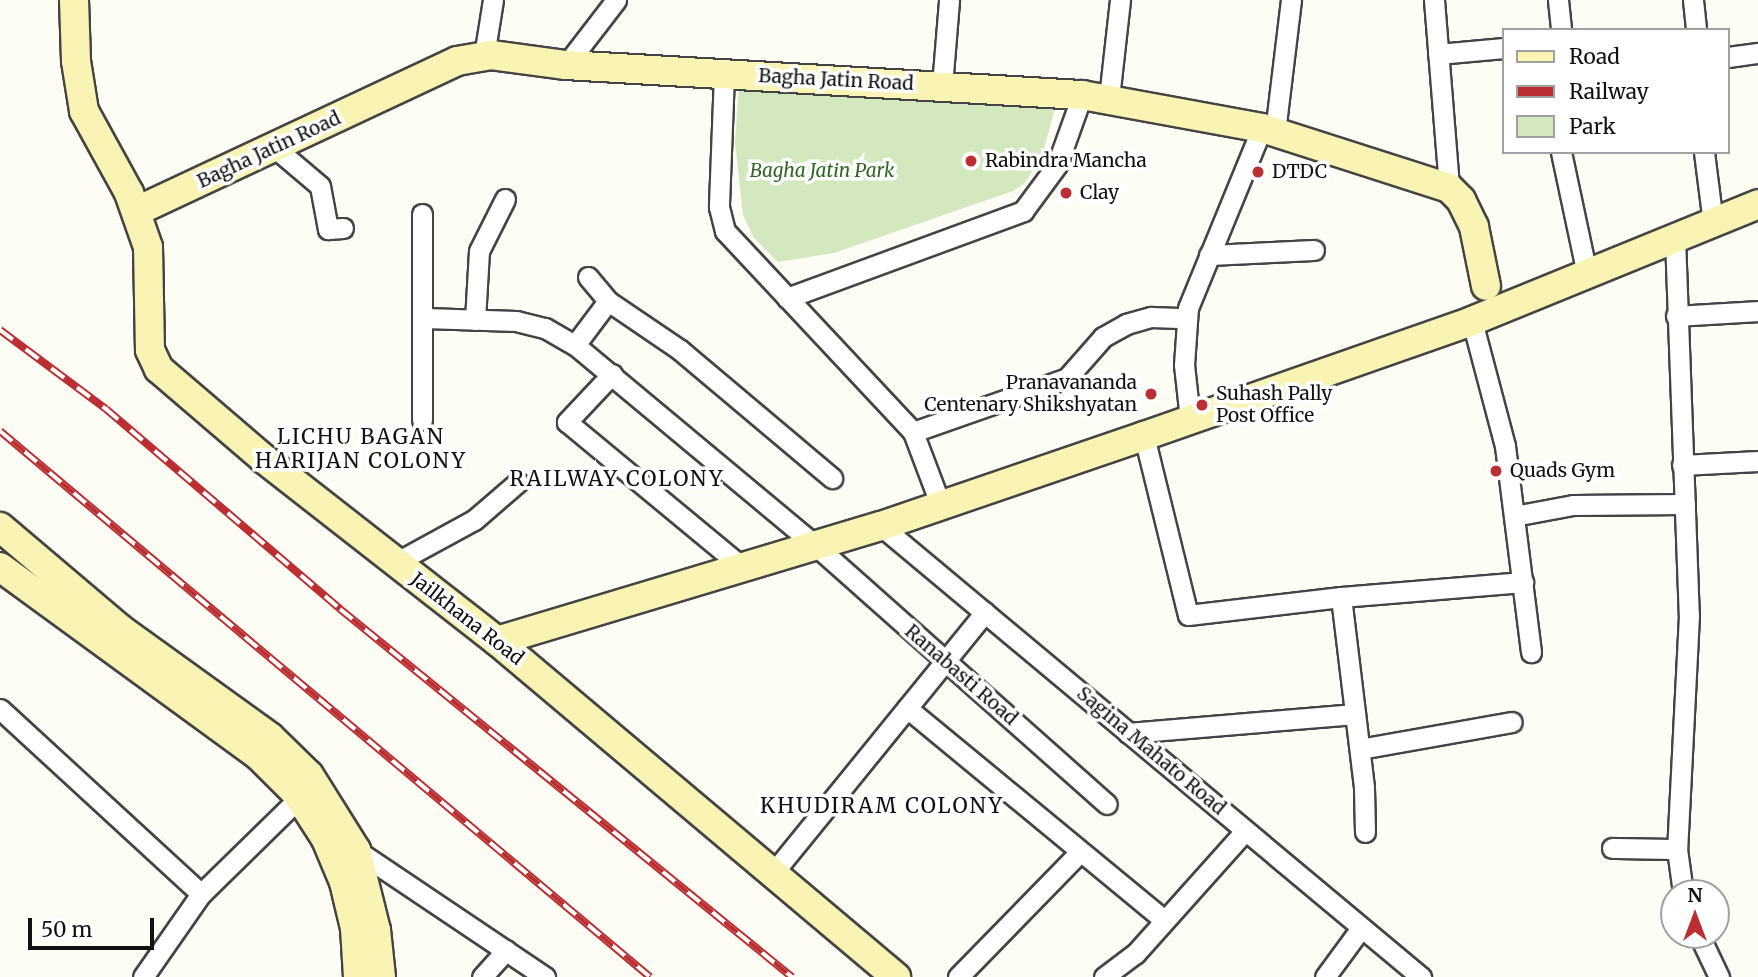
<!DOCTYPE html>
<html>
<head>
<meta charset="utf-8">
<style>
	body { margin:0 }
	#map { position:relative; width:1758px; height:977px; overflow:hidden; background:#fefdf5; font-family:Merriweather,serif }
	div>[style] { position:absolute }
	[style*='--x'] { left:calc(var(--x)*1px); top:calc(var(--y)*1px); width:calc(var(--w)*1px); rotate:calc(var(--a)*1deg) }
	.green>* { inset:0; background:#d4e8bf }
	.roads { filter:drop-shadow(2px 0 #444) drop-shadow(-2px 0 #444) drop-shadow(0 2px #444) drop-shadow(0 -2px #444) }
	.street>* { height:19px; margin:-9.5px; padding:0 9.5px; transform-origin:9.5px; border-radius:9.5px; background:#fff }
	.secondary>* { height:28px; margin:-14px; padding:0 14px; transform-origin:14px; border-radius:14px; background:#faf4b4 }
	.rail>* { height:8px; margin-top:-4px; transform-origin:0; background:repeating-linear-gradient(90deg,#fff 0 16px,#bb2f32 0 32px); box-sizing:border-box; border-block:2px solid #bb2f32 }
	.dots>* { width:19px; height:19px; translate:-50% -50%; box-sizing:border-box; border:4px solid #fff; border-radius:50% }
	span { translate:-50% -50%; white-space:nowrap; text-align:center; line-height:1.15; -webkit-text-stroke:7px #fff; paint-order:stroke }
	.street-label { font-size:19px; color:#111 }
	.poi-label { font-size:19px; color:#111 }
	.left { translate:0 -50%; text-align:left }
	.right { translate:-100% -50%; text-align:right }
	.park-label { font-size:19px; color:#306623; font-style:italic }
	.neighbourhood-label { font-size:21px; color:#111; letter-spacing:2px }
	.legend { position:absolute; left:1502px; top:28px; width:228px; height:126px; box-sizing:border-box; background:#fff; border:2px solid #a0a0a0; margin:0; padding:9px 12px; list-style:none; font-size:21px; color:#111 }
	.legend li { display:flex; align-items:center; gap:14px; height:35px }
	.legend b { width:35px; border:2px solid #a0a0a0 }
	.north { position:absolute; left:1660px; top:879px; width:70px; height:70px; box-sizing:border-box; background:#fff; border:2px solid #a0a0a0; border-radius:50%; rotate:0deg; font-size:19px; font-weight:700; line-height:28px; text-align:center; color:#111 }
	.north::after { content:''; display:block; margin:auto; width:24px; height:32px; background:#bb2f32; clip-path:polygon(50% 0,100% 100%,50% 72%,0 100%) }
	.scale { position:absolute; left:28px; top:918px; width:126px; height:32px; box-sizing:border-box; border:4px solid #111; border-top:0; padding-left:9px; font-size:21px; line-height:24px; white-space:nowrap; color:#111; -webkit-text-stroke:5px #fff; paint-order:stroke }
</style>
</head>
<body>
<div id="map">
	<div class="green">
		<i style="clip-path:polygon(739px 84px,1053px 107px,1054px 112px,1042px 156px,1025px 183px,1013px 191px,834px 253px,778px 262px,754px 238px,743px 215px,735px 142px)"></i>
	</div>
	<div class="roads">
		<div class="street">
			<i style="--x:1434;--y:0;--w:189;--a:85.4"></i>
			<i style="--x:1558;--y:0;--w:30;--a:84"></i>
			<i style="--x:1693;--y:0;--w:30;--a:84"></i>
			<i style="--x:1438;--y:54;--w:66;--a:-5.2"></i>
			<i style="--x:484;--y:56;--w:57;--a:-80.9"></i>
			<i style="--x:1728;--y:57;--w:30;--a:-8"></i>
			<i style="--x:566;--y:65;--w:82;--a:-52.4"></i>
			<i style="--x:724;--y:74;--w:133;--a:92.2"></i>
			<i style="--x:719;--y:207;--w:25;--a:76"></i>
			<i style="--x:725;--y:231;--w:275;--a:46.9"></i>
			<i style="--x:913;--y:432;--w:79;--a:69.3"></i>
			<i style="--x:942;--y:86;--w:86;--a:-85.3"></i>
			<i style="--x:1109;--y:98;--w:99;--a:-83.6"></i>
			<i style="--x:1275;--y:132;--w:133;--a:-83.1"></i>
			<i style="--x:274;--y:147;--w:60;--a:40.3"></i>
			<i style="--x:320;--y:186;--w:44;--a:79.5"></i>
			<i style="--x:328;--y:229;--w:15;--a:-4"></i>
			<i style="--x:1561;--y:152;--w:125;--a:78"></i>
			<i style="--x:1704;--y:152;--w:72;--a:82.8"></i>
			<i style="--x:422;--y:214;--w:206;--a:90"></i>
			<i style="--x:1675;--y:238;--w:377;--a:87.9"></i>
			<i style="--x:1689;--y:615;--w:234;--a:92.9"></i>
			<i style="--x:1677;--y:849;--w:44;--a:82.2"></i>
			<i style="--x:1209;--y:255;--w:105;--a:-2.7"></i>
			<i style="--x:588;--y:277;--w:31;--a:50"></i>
			<i style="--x:608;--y:301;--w:87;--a:34.2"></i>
			<i style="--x:680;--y:350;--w:199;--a:40.1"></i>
			<i style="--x:787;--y:298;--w:252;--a:-20.2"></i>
			<i style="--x:1023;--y:211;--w:57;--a:-53.5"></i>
			<i style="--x:1057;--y:165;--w:74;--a:-70.3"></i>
			<i style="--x:1676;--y:316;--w:82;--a:-3.5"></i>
			<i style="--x:425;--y:318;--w:91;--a:1.9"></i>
			<i style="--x:516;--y:321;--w:30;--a:14"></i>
			<i style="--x:545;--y:328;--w:34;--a:30"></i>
			<i style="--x:575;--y:345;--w:312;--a:39.8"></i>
			<i style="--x:815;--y:545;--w:390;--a:41.6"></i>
			<i style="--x:475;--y:320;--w:69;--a:-86.7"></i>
			<i style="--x:479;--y:251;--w:58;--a:-63.4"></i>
			<i style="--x:1472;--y:321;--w:129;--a:75.2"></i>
			<i style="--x:1505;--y:446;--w:208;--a:82.8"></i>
			<i style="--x:575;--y:345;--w:55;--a:-53.1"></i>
			<i style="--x:612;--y:374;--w:66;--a:133.2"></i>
			<i style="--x:567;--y:422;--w:227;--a:39.6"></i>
			<i style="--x:1190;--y:419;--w:54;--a:-96.3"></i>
			<i style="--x:1184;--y:365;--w:57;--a:-86"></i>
			<i style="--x:1188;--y:308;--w:195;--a:-67.7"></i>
			<i style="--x:913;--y:432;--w:163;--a:-19.3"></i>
			<i style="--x:1067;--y:378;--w:55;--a:-48.7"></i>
			<i style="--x:1103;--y:337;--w:26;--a:-29"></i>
			<i style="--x:1126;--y:324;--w:26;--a:-16"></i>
			<i style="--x:1151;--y:317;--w:35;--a:2"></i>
			<i style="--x:1144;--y:436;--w:184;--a:76.2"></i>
			<i style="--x:1188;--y:615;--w:154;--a:-6.7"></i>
			<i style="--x:1341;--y:597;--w:183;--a:-4.7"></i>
			<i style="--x:1682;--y:465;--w:76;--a:-3"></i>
			<i style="--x:1514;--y:516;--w:60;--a:-10.6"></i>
			<i style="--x:1573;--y:505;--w:112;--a:-0.5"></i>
			<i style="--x:881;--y:526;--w:704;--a:39.87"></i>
			<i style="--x:395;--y:563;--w:90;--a:-28.6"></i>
			<i style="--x:474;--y:520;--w:58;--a:-40.8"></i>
			<i style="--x:1341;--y:597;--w:192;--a:83.1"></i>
			<i style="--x:1364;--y:788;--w:44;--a:88.7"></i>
			<i style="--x:907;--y:708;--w:333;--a:39.5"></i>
			<i style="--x:0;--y:709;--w:273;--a:42.6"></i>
			<i style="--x:1128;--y:733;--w:228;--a:-4.8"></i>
			<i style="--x:1360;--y:749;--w:154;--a:-10.1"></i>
			<i style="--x:1612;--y:848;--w:65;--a:0.9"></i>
			<i style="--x:356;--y:850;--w:228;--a:33.9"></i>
			<i style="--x:773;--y:873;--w:336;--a:-50.9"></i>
			<i style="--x:1699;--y:935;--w:47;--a:64.5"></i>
			<i style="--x:143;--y:977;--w:101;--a:-55.1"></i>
			<i style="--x:201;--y:894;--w:132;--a:-44.4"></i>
			<i style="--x:482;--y:977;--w:36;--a:-48"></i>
			<i style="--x:958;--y:977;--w:172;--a:-45.7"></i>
			<i style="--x:1104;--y:977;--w:39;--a:-37"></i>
			<i style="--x:1135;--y:954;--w:165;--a:-48.2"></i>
			<i style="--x:1325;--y:977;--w:61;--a:-53.7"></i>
		</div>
		<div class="secondary">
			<i style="--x:74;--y:0;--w:61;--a:88.1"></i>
			<i style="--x:76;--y:61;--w:51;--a:80.9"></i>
			<i style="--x:84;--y:111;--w:94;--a:61.2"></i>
			<i style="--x:129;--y:193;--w:57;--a:70.6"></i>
			<i style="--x:148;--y:247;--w:103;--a:88.9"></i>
			<i style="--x:150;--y:350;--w:21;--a:65"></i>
			<i style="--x:159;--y:369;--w:138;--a:40.6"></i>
			<i style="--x:264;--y:459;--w:296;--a:38"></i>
			<i style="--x:497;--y:641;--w:522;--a:40.1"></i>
			<i style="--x:137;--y:211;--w:353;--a:-25.1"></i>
			<i style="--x:457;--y:61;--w:35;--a:-10"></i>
			<i style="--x:491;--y:55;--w:76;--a:7.6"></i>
			<i style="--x:566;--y:65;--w:517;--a:3.33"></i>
			<i style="--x:1082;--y:95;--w:183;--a:10.4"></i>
			<i style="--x:1262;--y:128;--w:196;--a:17.8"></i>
			<i style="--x:1449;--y:188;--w:17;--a:45"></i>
			<i style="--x:1461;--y:200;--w:30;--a:64"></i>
			<i style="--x:1474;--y:227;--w:60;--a:78.5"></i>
			<i style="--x:0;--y:527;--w:156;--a:40.3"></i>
			<i style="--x:119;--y:628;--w:186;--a:35.8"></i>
			<i style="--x:270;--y:737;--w:54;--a:44.3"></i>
			<i style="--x:309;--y:775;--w:89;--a:57.9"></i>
			<i style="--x:356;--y:850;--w:82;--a:76"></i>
			<i style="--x:376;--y:930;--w:47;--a:83.9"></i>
			<i style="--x:0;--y:567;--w:321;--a:36.1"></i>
			<i style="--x:259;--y:756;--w:54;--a:45"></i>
			<i style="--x:297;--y:794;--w:54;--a:57.2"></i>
			<i style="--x:326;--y:839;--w:47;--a:67.3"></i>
			<i style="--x:344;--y:882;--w:47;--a:76.6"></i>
			<i style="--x:355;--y:928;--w:49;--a:86.5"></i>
			<i style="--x:497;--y:641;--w:401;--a:-16.7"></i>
			<i style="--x:881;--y:526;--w:278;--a:-18.9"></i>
			<i style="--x:1144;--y:436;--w:348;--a:-19.3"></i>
			<i style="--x:1472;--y:321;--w:309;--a:-22.2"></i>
		</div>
	</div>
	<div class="rail">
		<i style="--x:0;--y:330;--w:132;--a:36.7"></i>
		<i style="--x:106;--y:409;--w:308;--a:40.5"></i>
		<i style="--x:340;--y:609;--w:583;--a:39.15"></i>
		<i style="--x:0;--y:431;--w:849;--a:40.03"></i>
	</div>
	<div class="dots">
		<i style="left:971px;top:161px;background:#bb2f32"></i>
		<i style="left:1258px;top:172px;background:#bb2f32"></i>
		<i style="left:1066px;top:193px;background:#bb2f32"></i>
		<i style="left:1151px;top:394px;background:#bb2f32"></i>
		<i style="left:1202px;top:405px;background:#bb2f32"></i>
		<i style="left:1496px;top:471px;background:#bb2f32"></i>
	</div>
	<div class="street-label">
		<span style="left:836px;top:80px;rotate:3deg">Bagha Jatin Road</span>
		<span style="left:269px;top:150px;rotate:-25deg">Bagha Jatin Road</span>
		<span style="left:467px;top:619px;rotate:38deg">Jailkhana Road</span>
		<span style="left:961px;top:675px;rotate:41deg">Ranabasti Road</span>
		<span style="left:1151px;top:751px;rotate:40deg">Sagina Mahato Road</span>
	</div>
	<div class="poi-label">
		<span class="left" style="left:985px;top:161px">Rabindra Mancha</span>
		<span class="left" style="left:1272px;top:172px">DTDC</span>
		<span class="left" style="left:1080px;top:193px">Clay</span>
		<span class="right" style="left:1137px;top:394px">Pranavananda<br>Centenary Shikshyatan</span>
		<span class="left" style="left:1216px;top:405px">Suhash Pally<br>Post Office</span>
		<span class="left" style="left:1510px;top:471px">Quads Gym</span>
	</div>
	<div class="park-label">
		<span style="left:822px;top:171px">Bagha Jatin Park</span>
	</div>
	<div class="neighbourhood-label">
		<span style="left:361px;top:449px">LICHU BAGAN<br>HARIJAN COLONY</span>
		<span style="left:617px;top:479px">RAILWAY COLONY</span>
		<span style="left:882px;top:806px">KHUDIRAM COLONY</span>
	</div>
	<ul class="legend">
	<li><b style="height:9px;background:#faf4b4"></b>Road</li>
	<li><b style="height:9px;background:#bb2f32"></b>Railway</li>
	<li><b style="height:19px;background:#d4e8bf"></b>Park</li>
	</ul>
	<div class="north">N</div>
	<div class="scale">50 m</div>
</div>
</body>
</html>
